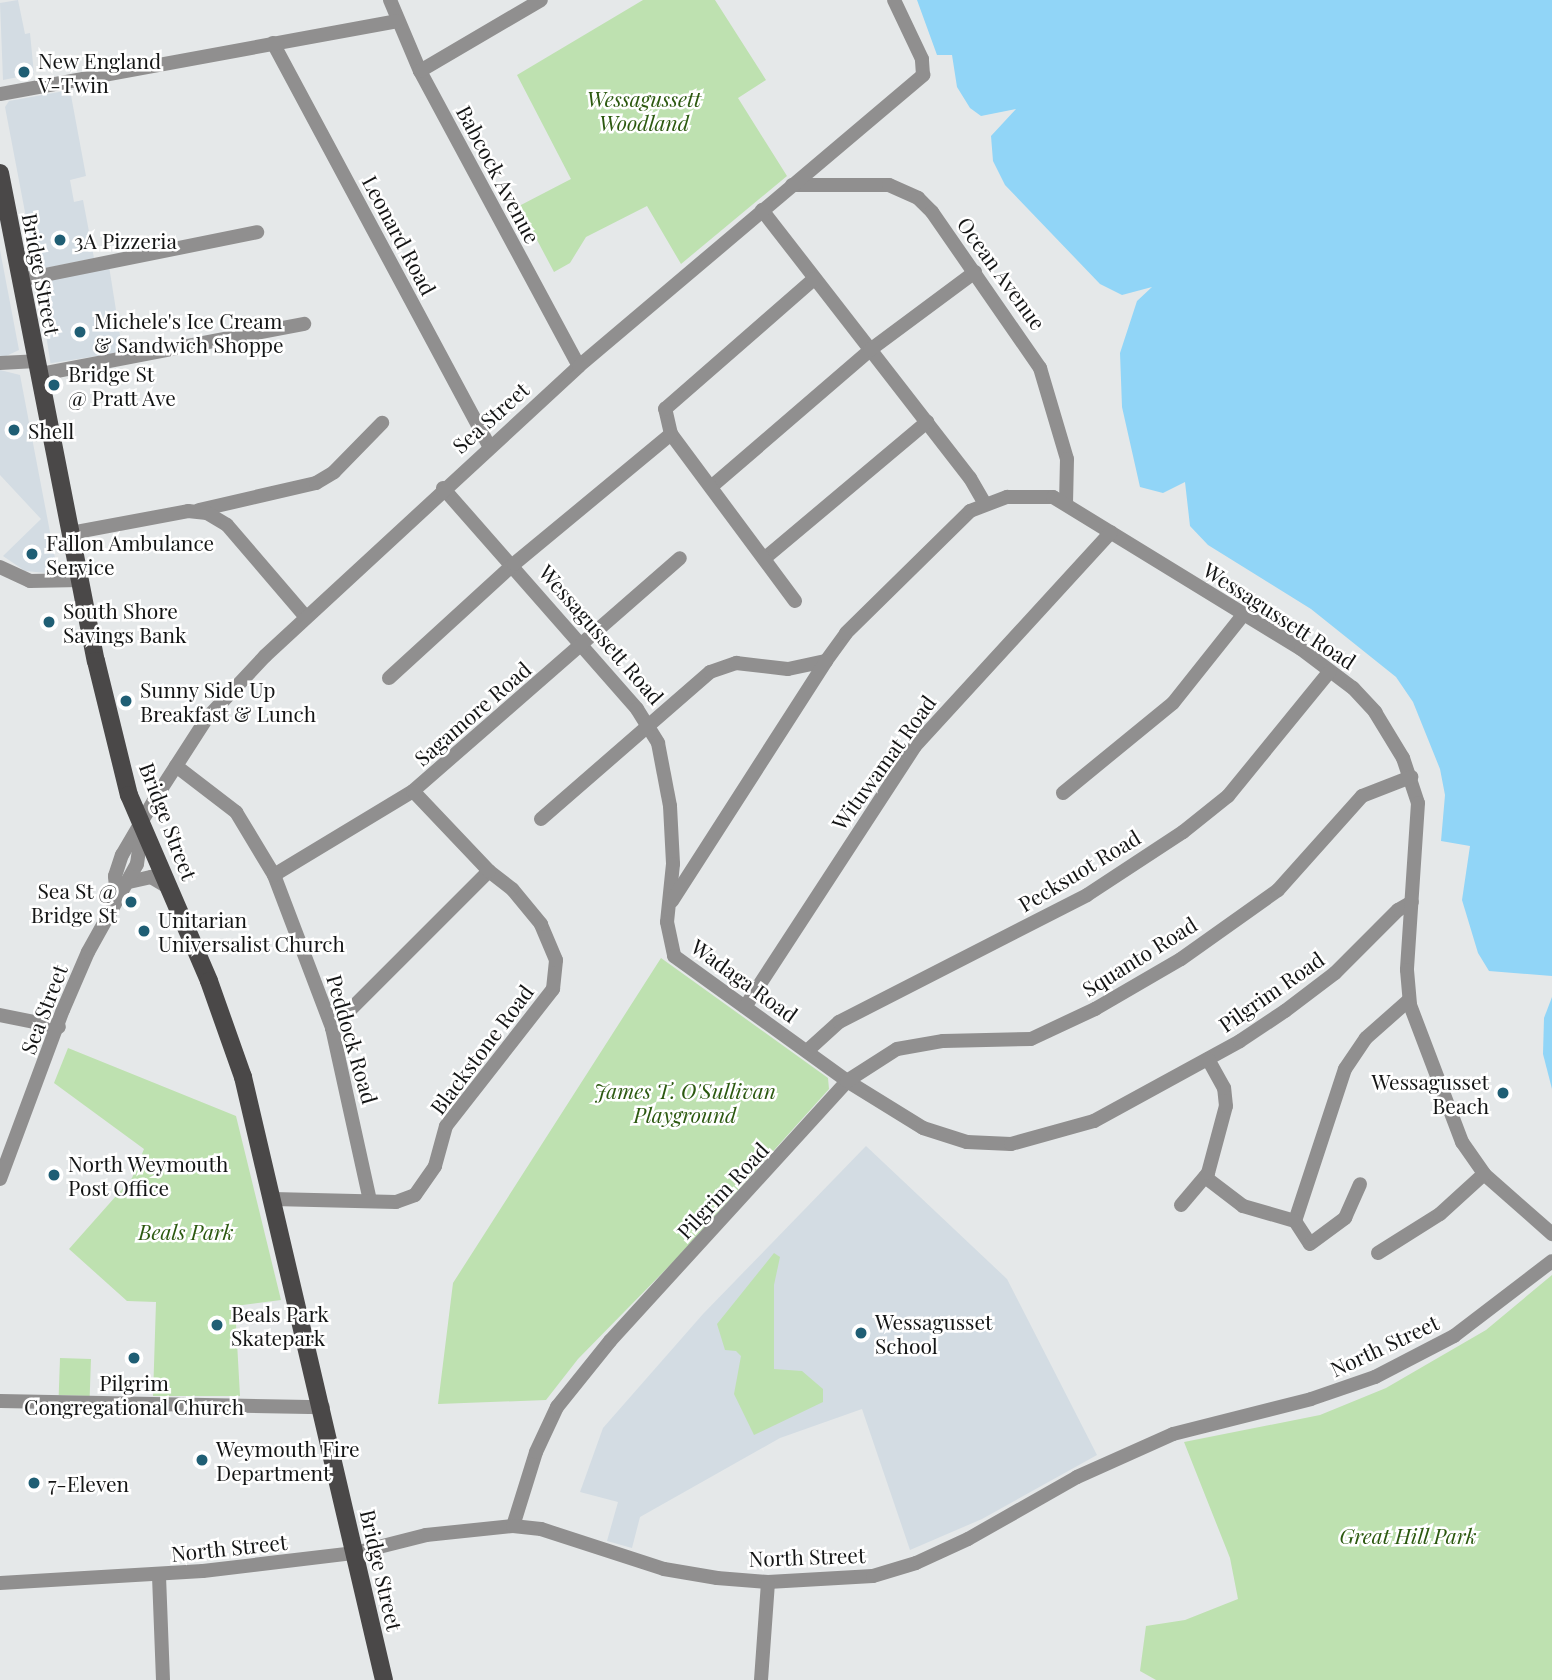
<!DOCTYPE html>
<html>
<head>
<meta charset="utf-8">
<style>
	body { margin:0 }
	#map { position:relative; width:1552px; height:1680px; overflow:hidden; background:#e5e8e9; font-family:"Playfair Display",serif }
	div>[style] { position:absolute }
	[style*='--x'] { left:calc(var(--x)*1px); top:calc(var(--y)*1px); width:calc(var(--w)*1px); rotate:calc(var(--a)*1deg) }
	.built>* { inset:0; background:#d3dce3; transform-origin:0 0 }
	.green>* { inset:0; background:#bee1b0; transform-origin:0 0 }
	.water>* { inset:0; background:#91d5f7 }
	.minor>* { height:14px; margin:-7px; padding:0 7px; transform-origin:7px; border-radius:7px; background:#908f8f }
	.major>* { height:18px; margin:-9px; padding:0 9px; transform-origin:9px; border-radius:9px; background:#4a4848 }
	.dots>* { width:19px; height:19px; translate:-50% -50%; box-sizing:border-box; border:4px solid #fff; border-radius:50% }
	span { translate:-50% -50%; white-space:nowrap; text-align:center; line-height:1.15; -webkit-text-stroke:5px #fff; paint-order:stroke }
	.poi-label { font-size:21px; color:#141515 }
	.left { translate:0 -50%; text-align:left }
	.right { translate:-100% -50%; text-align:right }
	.park-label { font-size:21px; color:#2c5910; font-style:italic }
	.street-label { font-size:21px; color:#141515 }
</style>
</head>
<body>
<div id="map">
	<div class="built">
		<i style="clip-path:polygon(18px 0,25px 34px,30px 33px,34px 74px,3px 80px,0 3px)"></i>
		<i style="clip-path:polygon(70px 90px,86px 176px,70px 180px,74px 202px,83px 200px,94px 258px,36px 270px,5px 107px,9px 101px)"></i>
		<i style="clip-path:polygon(0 250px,19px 350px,4px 357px,0 356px)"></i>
		<i style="left:109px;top:266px;width:87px;height:73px;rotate:81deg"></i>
		<i style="clip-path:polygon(0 370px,20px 375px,58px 574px,25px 571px,3px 556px,41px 519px,0 475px)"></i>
		<i style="clip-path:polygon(866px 1146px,1007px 1279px,1097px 1455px,982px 1519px,910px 1550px,862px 1409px,780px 1438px,640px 1517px,632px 1548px,607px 1541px,618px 1502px,580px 1492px,603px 1428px,703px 1314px)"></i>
	</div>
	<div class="green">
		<i style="clip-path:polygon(643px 0,715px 0,766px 80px,738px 98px,787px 176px,681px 264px,647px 206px,586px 237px,570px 263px,554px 272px,519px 206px,571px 179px,517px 75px)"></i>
		<i style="clip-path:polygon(661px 958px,828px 1078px,829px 1089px,676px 1259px,578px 1359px,546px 1400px,438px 1404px,453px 1283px)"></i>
		<i style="clip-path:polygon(68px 1048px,236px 1116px,281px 1300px,235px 1306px,240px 1396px,153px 1396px,156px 1302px,127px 1301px,69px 1249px,132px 1178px,144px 1149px,54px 1083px)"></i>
		<i style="clip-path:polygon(774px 1253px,780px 1257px,774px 1285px,774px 1369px,802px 1371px,823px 1389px,823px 1402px,754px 1435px,734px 1394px,741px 1356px,736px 1351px,725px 1350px,717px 1324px)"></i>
		<i style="clip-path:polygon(1552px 1275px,1552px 1680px,1156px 1680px,1140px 1671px,1146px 1626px,1185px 1620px,1238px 1599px,1230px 1558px,1184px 1442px,1320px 1415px,1386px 1388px,1486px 1330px)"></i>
		<i style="left:60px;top:1358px;width:31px;height:37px;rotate:2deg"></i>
	</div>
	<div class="water">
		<i style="clip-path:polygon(917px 0,1552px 0,1552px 976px,1489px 971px,1478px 953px,1462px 900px,1470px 846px,1441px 841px,1445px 795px,1440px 769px,1413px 702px,1396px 677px,1311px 609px,1208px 545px,1190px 526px,1185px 482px,1163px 493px,1140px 487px,1122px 407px,1120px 353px,1137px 301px,1152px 287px,1122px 295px,1100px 284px,1005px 185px,993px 161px,991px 136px,1016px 109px,981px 116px,970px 108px,957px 87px,952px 55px,937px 55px)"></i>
		<i style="clip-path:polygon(1552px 997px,1552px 1089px,1543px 1054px,1544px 1018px)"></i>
	</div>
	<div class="minor">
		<i style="--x:390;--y:0;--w:77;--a:67.1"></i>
		<i style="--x:420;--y:71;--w:335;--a:61.7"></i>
		<i style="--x:273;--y:43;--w:457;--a:61.8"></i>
		<i style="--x:420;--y:71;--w:140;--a:-30.4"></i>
		<i style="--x:0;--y:94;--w:403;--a:-10.4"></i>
		<i style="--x:792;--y:185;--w:97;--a:0"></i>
		<i style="--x:889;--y:185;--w:32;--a:24"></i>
		<i style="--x:918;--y:198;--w:20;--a:45"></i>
		<i style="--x:932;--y:212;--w:190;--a:55.3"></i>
		<i style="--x:1040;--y:368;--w:95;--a:73.5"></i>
		<i style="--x:1067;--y:459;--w:44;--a:91.3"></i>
		<i style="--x:762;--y:210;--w:339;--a:52.2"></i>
		<i style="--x:970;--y:478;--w:28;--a:60"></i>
		<i style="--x:20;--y:280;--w:242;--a:-11.4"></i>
		<i style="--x:0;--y:363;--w:36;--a:-3"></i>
		<i style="--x:41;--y:374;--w:268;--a:-10.8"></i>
		<i style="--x:711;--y:487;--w:210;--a:-40.7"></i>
		<i style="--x:870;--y:350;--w:131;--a:-36.6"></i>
		<i style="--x:443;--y:488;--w:294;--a:48.7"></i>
		<i style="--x:637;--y:709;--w:40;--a:58"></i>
		<i style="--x:658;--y:743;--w:64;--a:79.2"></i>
		<i style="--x:670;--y:806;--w:58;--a:87"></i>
		<i style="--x:673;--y:864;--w:58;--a:95.9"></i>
		<i style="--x:667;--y:922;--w:35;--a:78"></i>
		<i style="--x:674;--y:956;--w:213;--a:35.8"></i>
		<i style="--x:847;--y:1081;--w:89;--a:31.7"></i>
		<i style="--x:923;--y:1128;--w:46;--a:17.7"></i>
		<i style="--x:967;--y:1142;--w:44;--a:2.6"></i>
		<i style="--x:1011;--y:1144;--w:86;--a:-15.5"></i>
		<i style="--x:1094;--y:1121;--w:166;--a:-28.7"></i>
		<i style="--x:1240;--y:1041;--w:54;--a:-33.7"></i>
		<i style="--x:1285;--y:1011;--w:63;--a:-37.2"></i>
		<i style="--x:1335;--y:973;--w:89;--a:-45"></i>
		<i style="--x:1398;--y:910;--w:16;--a:-30"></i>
		<i style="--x:199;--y:510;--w:120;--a:-13"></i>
		<i style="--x:316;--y:483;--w:21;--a:-31"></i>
		<i style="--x:334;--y:472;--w:69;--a:-45.6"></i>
		<i style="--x:71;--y:533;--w:119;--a:-10.6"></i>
		<i style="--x:188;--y:511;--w:19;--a:6"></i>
		<i style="--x:207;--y:513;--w:23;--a:31"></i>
		<i style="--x:227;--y:525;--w:120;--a:49.4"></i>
		<i style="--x:765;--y:558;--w:212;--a:-40"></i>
		<i style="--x:0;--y:567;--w:33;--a:25"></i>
		<i style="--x:30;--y:581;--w:50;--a:-1.1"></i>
		<i style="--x:795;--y:601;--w:208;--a:-126.6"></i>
		<i style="--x:671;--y:434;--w:26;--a:-103"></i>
		<i style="--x:665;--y:409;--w:198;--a:-41.1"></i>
		<i style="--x:389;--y:678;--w:169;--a:-42.4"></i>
		<i style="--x:514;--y:564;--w:204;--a:-39.6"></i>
		<i style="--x:176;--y:766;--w:76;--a:37.5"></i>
		<i style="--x:236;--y:812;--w:74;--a:58.9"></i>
		<i style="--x:274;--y:875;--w:164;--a:69.2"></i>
		<i style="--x:332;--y:1028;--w:177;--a:77.6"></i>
		<i style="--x:1063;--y:793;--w:142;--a:-39.3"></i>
		<i style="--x:1173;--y:703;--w:112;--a:-51.5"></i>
		<i style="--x:541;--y:819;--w:224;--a:-41"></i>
		<i style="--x:710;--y:672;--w:28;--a:-19"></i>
		<i style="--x:736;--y:663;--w:52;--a:6.6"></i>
		<i style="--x:788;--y:669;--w:39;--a:-12"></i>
		<i style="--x:826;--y:661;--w:34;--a:-54"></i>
		<i style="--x:846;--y:633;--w:174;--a:-44.5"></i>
		<i style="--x:970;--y:511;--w:40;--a:-21"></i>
		<i style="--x:1007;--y:497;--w:46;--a:0"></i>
		<i style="--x:1053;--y:497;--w:291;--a:31.5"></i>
		<i style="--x:1301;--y:649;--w:65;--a:36.9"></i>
		<i style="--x:1353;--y:688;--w:33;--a:47"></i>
		<i style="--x:1375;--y:712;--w:54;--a:58.7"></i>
		<i style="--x:1403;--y:758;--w:47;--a:71.6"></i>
		<i style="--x:1418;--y:803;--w:167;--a:93.8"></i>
		<i style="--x:1407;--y:970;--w:35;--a:85"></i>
		<i style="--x:1410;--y:1005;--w:147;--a:69.2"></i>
		<i style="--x:1462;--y:1142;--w:39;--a:55"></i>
		<i style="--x:1484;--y:1174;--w:91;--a:41.4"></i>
		<i style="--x:274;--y:875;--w:162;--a:-31.1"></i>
		<i style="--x:413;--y:791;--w:354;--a:-41.1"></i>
		<i style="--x:129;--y:882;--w:23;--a:-13"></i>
		<i style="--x:151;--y:877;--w:21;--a:31"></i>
		<i style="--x:117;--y:896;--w:20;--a:-96"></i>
		<i style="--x:115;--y:876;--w:22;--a:-72"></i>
		<i style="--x:122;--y:855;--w:67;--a:-59.6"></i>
		<i style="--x:156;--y:797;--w:94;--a:-57.2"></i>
		<i style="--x:207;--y:718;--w:85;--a:-46.9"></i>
		<i style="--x:265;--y:656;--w:427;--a:-42.7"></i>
		<i style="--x:579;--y:366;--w:451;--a:-40.2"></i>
		<i style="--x:923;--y:75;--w:16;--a:-94"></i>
		<i style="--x:922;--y:59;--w:65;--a:-115.4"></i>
		<i style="--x:672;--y:901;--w:285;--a:-57.3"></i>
		<i style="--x:745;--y:1007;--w:311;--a:-56.9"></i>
		<i style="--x:915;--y:746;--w:290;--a:-47.5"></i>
		<i style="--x:0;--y:1015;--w:60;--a:11.5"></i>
		<i style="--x:332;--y:1028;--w:222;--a:-45"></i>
		<i style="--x:807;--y:1051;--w:43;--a:-42.2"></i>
		<i style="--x:839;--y:1022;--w:279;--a:-27.1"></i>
		<i style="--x:1087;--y:895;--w:115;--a:-33.3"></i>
		<i style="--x:1183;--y:832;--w:58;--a:-38.7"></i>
		<i style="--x:1228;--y:796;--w:161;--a:-50.8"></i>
		<i style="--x:1205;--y:1177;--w:48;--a:37.3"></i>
		<i style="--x:1243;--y:1206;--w:54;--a:16.1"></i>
		<i style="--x:0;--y:1179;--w:180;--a:-69.6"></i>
		<i style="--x:63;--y:1010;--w:63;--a:-66.7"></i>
		<i style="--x:88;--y:952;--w:101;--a:-60.9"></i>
		<i style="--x:137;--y:864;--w:34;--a:-82"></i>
		<i style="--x:273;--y:1199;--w:123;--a:1.4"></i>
		<i style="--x:396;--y:1202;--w:20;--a:-20"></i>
		<i style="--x:415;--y:1195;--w:35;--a:-55"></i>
		<i style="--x:435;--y:1166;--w:41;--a:-74.6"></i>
		<i style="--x:446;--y:1126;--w:174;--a:-52"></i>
		<i style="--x:553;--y:989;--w:29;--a:-84"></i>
		<i style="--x:556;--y:960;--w:39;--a:-113"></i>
		<i style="--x:541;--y:924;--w:45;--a:-129.6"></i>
		<i style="--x:512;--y:889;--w:29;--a:-142"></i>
		<i style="--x:489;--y:871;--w:110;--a:-133.5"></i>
		<i style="--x:1181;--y:1205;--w:42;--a:-49.8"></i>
		<i style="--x:1208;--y:1173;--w:69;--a:-75"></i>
		<i style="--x:1226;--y:1106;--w:18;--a:-96"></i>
		<i style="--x:1224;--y:1088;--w:33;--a:-119"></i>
		<i style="--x:1295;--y:1221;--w:160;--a:-71.8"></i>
		<i style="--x:1345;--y:1069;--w:37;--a:-56"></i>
		<i style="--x:1366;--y:1038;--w:57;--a:-41.5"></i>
		<i style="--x:1295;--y:1221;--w:27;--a:57"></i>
		<i style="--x:1310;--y:1244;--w:44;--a:-36.6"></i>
		<i style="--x:1345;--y:1218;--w:37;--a:-66"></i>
		<i style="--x:1378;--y:1253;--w:73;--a:-32.2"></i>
		<i style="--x:1440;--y:1214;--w:59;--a:-42.3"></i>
		<i style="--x:0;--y:1401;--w:323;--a:1.1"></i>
		<i style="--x:513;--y:1526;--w:77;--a:-72.7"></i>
		<i style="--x:536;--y:1452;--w:50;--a:-65"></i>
		<i style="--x:557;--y:1407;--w:85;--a:-51.2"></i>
		<i style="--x:610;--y:1341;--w:352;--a:-47.6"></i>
		<i style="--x:847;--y:1081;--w:59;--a:-32.6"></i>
		<i style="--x:897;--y:1049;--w:47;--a:-9.9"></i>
		<i style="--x:943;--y:1041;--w:88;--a:-1.3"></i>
		<i style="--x:1031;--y:1039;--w:71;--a:-25.1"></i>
		<i style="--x:1095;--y:1009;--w:99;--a:-30.2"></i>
		<i style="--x:1181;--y:959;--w:119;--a:-35.4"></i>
		<i style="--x:1278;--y:890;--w:126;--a:-48.2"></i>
		<i style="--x:1362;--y:796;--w:53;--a:-21.2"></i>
		<i style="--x:159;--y:1576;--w:104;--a:87.8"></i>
		<i style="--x:0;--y:1583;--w:203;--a:-3.4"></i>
		<i style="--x:203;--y:1571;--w:153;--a:-6.8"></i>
		<i style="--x:355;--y:1553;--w:73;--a:-14.2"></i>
		<i style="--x:426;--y:1535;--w:87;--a:-5.9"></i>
		<i style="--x:513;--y:1526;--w:28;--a:6"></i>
		<i style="--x:541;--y:1529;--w:129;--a:18"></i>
		<i style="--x:664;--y:1569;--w:54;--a:9.6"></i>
		<i style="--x:717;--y:1578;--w:51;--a:4.5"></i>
		<i style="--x:768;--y:1582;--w:105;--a:-3.3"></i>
		<i style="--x:873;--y:1576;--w:45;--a:-16.8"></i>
		<i style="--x:916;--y:1563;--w:57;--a:-24.8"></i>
		<i style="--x:968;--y:1539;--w:125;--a:-29.6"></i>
		<i style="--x:1077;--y:1477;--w:105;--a:-24.1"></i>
		<i style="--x:1173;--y:1434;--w:142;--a:-14.2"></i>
		<i style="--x:1311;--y:1399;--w:68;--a:-19"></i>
		<i style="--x:1375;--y:1377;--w:89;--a:-27.4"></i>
		<i style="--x:1454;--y:1336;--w:123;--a:-37.4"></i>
		<i style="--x:761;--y:1680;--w:98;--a:-85.9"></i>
	</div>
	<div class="major">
		<i style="--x:0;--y:173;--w:497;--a:78.9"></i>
		<i style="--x:96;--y:661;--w:138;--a:76.2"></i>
		<i style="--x:129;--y:795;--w:202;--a:66.7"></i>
		<i style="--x:209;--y:981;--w:102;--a:70.5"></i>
		<i style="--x:243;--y:1077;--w:619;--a:76.84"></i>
	</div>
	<div class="dots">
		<i style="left:24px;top:72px;background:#1f5e74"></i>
		<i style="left:60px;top:240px;background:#1f5e74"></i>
		<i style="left:80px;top:332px;background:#1f5e74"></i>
		<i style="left:54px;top:385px;background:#1f5e74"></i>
		<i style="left:14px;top:430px;background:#1f5e74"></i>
		<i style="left:32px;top:554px;background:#1f5e74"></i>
		<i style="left:49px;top:622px;background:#1f5e74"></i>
		<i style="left:126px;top:701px;background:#1f5e74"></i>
		<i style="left:131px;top:902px;background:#1f5e74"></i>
		<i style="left:144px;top:931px;background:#1f5e74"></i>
		<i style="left:1503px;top:1093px;background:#1f5e74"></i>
		<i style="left:54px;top:1175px;background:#1f5e74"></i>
		<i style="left:217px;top:1325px;background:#1f5e74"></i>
		<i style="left:861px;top:1333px;background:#1f5e74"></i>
		<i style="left:134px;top:1358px;background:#1f5e74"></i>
		<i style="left:202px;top:1460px;background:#1f5e74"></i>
		<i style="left:34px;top:1483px;background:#1f5e74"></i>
	</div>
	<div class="poi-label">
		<span class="left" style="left:38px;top:72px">New England<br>V-Twin</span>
		<span class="left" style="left:74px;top:240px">3A Pizzeria</span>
		<span class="left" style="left:94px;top:332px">Michele's Ice Cream<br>&amp; Sandwich Shoppe</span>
		<span class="left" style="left:68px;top:385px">Bridge St<br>@ Pratt Ave</span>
		<span class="left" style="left:28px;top:430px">Shell</span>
		<span class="left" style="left:46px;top:554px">Fallon Ambulance<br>Service</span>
		<span class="left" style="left:63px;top:622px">South Shore<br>Savings Bank</span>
		<span class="left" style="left:140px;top:701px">Sunny Side Up<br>Breakfast &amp; Lunch</span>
		<span class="right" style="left:117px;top:902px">Sea St @<br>Bridge St</span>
		<span class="left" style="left:158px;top:931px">Unitarian<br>Universalist Church</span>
		<span class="right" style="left:1489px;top:1093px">Wessagusset<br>Beach</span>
		<span class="left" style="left:68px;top:1175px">North Weymouth<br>Post Office</span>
		<span class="left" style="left:231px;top:1325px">Beals Park<br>Skatepark</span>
		<span class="left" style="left:875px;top:1333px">Wessagusset<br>School</span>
		<span style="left:134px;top:1394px">Pilgrim<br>Congregational Church</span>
		<span class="left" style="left:216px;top:1460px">Weymouth Fire<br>Department</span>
		<span class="left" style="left:48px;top:1483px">7-Eleven</span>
	</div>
	<div class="park-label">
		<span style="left:644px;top:110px">Wessagussett<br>Woodland</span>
		<span style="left:685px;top:1102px">James T. O'Sullivan<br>Playground</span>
		<span style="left:186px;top:1231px">Beals Park</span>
		<span style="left:1408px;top:1535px">Great Hill Park</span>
	</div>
	<div class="street-label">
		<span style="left:499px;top:174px;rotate:62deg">Babcock Avenue</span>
		<span style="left:400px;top:235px;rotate:62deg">Leonard Road</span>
		<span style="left:1002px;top:273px;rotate:54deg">Ocean Avenue</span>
		<span style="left:42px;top:274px;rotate:79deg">Bridge Street</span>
		<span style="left:490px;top:417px;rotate:-42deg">Sea Street</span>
		<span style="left:1280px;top:615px;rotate:33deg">Wessagussett Road</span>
		<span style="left:602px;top:634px;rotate:49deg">Wessagussett Road</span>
		<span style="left:472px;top:713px;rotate:-41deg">Sagamore Road</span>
		<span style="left:883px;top:762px;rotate:-54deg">Wituwamat Road</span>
		<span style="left:169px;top:821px;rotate:69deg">Bridge Street</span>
		<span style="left:1079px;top:870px;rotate:-31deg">Pecksuot Road</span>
		<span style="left:1139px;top:956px;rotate:-32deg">Squanto Road</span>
		<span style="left:745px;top:980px;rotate:36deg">Wadaga Road</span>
		<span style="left:1271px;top:991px;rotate:-35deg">Pilgrim Road</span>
		<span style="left:43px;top:1009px;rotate:-69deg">Sea Street</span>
		<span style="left:353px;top:1039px;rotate:74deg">Peddock Road</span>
		<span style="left:481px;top:1049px;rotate:-53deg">Blackstone Road</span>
		<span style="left:722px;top:1190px;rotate:-47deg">Pilgrim Road</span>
		<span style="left:1384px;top:1345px;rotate:-25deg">North Street</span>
		<span style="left:229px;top:1547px;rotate:-6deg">North Street</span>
		<span style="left:807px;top:1556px;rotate:-2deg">North Street</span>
		<span style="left:382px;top:1570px;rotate:77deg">Bridge Street</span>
	</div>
</div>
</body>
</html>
